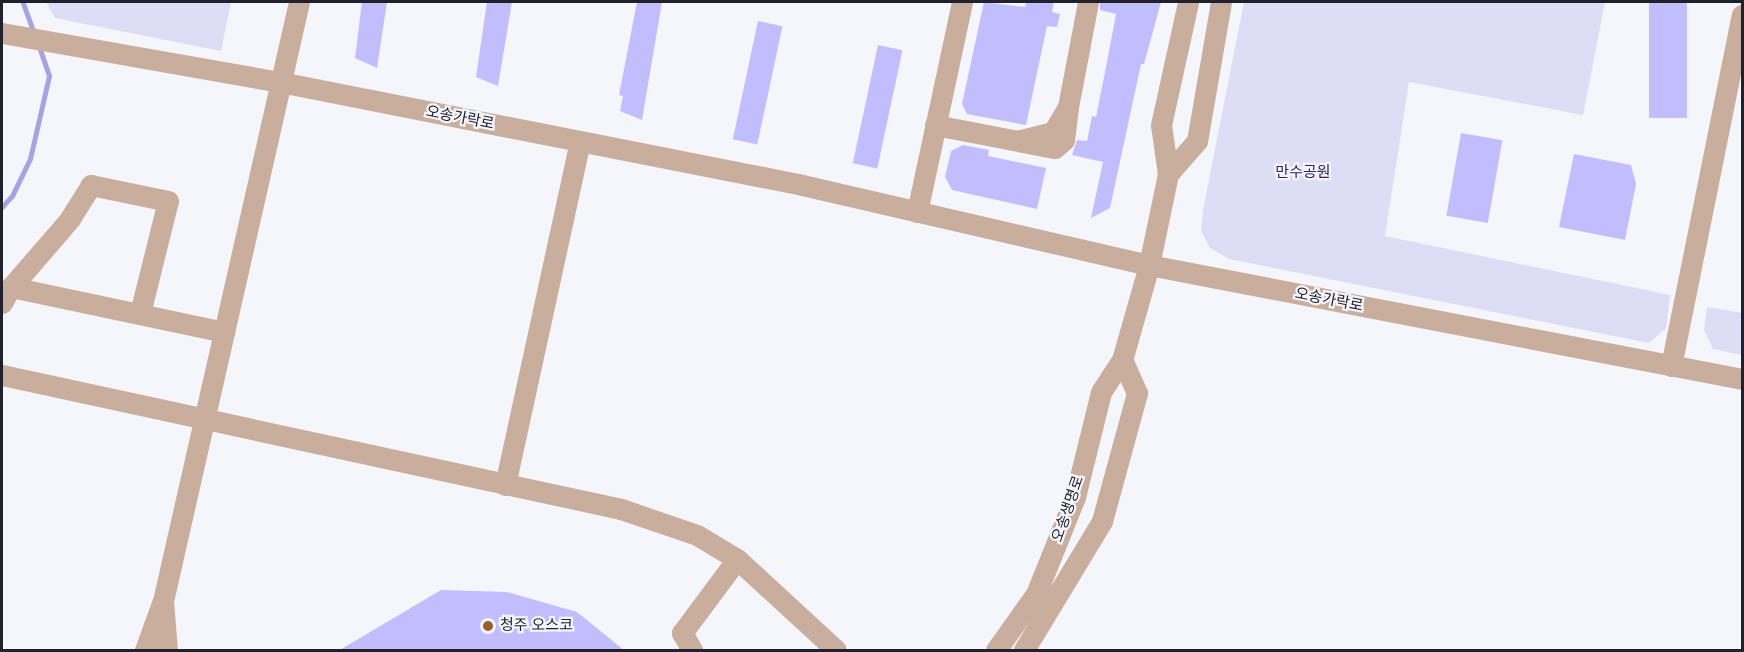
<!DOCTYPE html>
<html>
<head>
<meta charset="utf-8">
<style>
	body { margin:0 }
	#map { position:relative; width:1744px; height:652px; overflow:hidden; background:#f5f5fc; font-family:"Nunito Sans","Noto Sans KR",sans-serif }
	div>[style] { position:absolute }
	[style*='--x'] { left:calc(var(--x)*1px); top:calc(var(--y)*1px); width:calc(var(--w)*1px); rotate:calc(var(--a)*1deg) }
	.green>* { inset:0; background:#deddf6 }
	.stream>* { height:4.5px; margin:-2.25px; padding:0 2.25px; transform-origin:2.25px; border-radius:2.25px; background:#a8a3e0 }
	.building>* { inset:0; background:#c2befd; transform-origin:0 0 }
	.minor>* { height:21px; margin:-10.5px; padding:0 10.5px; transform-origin:10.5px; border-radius:10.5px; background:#c9ae9d }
	.dots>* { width:16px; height:16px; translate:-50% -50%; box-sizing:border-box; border:3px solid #f5f5fc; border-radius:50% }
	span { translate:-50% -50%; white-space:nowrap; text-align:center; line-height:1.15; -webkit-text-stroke:4.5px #f5f5fc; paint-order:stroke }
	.street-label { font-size:15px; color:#21202d }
	.park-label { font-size:15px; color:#302168 }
	.poi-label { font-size:15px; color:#21202d }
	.left { translate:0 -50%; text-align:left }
	.frame { position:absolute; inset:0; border:3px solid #21202d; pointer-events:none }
</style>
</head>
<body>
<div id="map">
	<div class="green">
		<i style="clip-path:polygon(46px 2px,231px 2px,221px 51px,55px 18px)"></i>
		<i style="clip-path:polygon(1244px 2px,1605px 2px,1583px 115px,1409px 82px,1385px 236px,1670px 295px,1666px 328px,1649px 343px,1229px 259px,1210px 248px,1201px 231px,1203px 210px)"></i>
		<i style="clip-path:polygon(1707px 307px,1742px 313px,1742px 355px,1713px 349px,1704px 330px)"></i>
	</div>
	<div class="stream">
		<i style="--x:23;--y:2;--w:33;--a:70"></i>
		<i style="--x:2;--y:207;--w:15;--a:-48"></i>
		<i style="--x:12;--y:196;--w:41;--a:-64.1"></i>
		<i style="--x:30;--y:159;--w:85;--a:-77.1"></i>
		<i style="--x:49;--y:76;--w:31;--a:-109"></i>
	</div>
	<div class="building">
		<i style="clip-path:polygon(362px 2px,387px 2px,377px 68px,355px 58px)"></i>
		<i style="clip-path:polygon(487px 2px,512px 2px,498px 86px,476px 77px)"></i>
		<i style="clip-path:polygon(637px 2px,662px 2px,642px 120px,620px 111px,623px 96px,619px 95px)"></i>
		<i style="clip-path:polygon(984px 2px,1025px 7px,1026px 2px,1054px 2px,1052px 12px,1060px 14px,1057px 27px,1047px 26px,1026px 125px,967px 114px,962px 104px)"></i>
		<i style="clip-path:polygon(1100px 2px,1161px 2px,1144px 64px,1141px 64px,1110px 208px,1091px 218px,1103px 162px,1072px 155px,1077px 140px,1087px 141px,1092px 116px,1096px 117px,1107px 62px,1116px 14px,1100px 10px)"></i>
		<i style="left:1649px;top:2px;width:38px;height:116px"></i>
		<i style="left:758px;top:21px;width:25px;height:121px;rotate:12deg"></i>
		<i style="left:878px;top:45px;width:25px;height:121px;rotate:12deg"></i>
		<i style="left:1461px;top:133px;width:42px;height:84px;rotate:10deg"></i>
		<i style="clip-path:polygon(963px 145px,989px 150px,988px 156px,1046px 168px,1037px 209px,952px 190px,945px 177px,951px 151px)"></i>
		<i style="clip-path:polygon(1574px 154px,1631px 165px,1636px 184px,1625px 240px,1559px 227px)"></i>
		<i style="clip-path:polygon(441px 590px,507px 592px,577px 612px,625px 651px,338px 651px)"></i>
	</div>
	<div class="minor">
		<i style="--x:2;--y:33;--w:282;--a:10"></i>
		<i style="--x:280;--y:82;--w:528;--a:11.14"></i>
		<i style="--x:798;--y:184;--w:360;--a:13"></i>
		<i style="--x:1149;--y:265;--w:604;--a:10.88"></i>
		<i style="--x:1068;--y:107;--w:107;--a:-79.2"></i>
		<i style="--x:935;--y:125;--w:122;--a:10.9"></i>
		<i style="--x:1055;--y:148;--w:12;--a:-42"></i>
		<i style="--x:1064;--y:140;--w:33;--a:-83"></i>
		<i style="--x:1068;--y:107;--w:29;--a:121"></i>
		<i style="--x:1053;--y:132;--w:33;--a:166"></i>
		<i style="--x:1168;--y:174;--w:44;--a:-48.7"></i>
		<i style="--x:1197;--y:141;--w:141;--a:-80.2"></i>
		<i style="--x:917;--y:212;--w:215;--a:-77.9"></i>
		<i style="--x:2;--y:303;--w:18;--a:-61"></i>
		<i style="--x:140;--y:313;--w:115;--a:-76"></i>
		<i style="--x:168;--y:201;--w:79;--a:-168.3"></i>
		<i style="--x:91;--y:185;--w:40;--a:122"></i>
		<i style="--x:70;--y:219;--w:90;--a:130.9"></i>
		<i style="--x:11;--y:287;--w:218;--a:11.9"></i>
		<i style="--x:1671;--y:366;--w:358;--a:-78.6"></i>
		<i style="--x:2;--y:375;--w:633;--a:12.21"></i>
		<i style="--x:621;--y:509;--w:80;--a:18.9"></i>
		<i style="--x:697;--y:535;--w:47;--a:31"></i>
		<i style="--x:737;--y:559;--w:134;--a:42.6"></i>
		<i style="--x:505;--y:485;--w:351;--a:-77.7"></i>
		<i style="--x:145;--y:650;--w:50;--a:-70.1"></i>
		<i style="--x:167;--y:650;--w:49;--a:-94.7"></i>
		<i style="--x:163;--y:601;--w:614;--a:-77.21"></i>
		<i style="--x:692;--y:650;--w:20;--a:-120"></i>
		<i style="--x:682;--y:633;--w:92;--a:-53.4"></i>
		<i style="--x:996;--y:650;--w:69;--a:-54.5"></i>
		<i style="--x:1036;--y:594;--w:105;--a:-68.1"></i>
		<i style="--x:1075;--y:497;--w:108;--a:-76.1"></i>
		<i style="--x:1101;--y:392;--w:38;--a:-57"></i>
		<i style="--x:1122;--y:360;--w:99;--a:-74.1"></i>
		<i style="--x:1149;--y:265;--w:93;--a:-78.2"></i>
		<i style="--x:1168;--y:174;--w:49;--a:-98.1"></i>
		<i style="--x:1161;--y:125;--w:126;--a:-77.6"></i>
		<i style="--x:1024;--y:650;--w:151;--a:-58.8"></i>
		<i style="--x:1102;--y:521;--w:133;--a:-74.7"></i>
		<i style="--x:1137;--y:393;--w:36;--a:-114"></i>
	</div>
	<div class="dots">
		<i style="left:488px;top:626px;background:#9d5c29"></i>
	</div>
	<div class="street-label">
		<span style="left:460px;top:118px;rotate:11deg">오송가락로</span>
		<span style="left:1329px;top:300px;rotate:11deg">오송가락로</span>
		<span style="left:1068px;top:509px;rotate:-71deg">오송생명로</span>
	</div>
	<div class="park-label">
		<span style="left:1303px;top:173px">만수공원</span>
	</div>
	<div class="poi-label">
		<span class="left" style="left:500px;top:626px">청주 오스코</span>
	</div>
	<div class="frame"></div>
</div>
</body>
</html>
